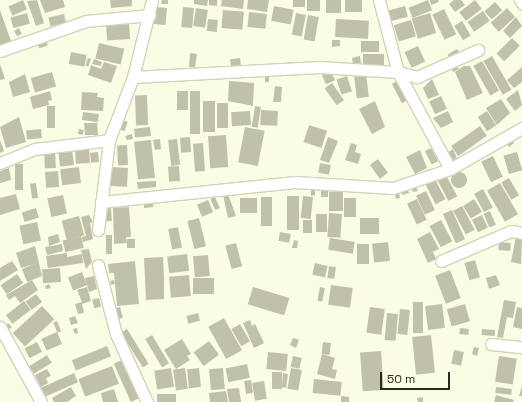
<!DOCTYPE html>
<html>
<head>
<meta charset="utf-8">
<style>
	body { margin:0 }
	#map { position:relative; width:522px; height:402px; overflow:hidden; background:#fbfce4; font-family:"Space Grotesk",sans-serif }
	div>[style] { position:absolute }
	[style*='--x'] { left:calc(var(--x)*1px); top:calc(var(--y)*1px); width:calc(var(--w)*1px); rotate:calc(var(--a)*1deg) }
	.building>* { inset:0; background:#c1c1ab; transform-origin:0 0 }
	.round { border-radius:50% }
	.roads { filter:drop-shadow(1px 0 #d2d3bc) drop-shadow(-1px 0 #d2d3bc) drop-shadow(0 1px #d2d3bc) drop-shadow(0 -1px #d2d3bc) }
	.minor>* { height:11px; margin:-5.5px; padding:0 5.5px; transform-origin:5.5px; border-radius:5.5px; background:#fff }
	span { translate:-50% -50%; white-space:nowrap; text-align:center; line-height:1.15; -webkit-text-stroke:3.5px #fbfce4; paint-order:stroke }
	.scale { position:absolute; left:380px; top:372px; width:70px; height:18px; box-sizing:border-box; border:2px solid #2a2a22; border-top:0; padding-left:5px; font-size:12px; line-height:14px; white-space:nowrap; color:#2a2a22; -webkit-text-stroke:3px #fbfce4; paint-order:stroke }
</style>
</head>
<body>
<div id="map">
	<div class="building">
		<i style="left:23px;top:0;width:10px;height:16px;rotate:66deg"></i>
		<i style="clip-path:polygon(37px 0,44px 23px,36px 26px,27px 1px)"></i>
		<i style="clip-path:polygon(40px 0,63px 0,65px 7px,45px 13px)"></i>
		<i style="clip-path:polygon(110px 0,132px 0,132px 6px,111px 8px)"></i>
		<i style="clip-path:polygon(162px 0,168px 0,168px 4px,161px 4px)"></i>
		<i style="clip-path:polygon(194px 0,208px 0,207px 6px,194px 4px)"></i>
		<i style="clip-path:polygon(209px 0,217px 0,217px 6px,209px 5px)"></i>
		<i style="clip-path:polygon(222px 0,244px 0,243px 9px,221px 6px)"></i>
		<i style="clip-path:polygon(248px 0,269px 0,267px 12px,247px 9px)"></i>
		<i style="left:293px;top:0;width:12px;height:7px"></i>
		<i style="left:307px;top:0;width:13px;height:11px"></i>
		<i style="left:326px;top:0;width:15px;height:13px"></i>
		<i style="left:345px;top:0;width:17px;height:12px"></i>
		<i style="left:428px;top:0;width:11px;height:21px;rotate:68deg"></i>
		<i style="clip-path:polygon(430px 0,438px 0,439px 2px,431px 5px)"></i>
		<i style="clip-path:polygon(454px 0,461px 0,465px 5px,455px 12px,449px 4px)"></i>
		<i style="left:475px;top:0;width:11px;height:20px;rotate:52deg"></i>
		<i style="left:495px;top:2px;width:11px;height:14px;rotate:49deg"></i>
		<i style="left:274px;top:6px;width:20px;height:15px;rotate:11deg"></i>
		<i style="left:405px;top:6px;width:11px;height:20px;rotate:75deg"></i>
		<i style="left:155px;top:7px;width:12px;height:17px;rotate:5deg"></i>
		<i style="left:183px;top:7px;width:11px;height:20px;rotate:5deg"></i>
		<i style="left:196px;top:8px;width:12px;height:18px;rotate:9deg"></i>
		<i style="left:507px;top:8px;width:12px;height:22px;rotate:48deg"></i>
		<i style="left:444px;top:9px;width:28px;height:13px;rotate:64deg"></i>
		<i style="clip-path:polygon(0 10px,11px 41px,0 45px)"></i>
		<i style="left:223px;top:10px;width:21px;height:18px;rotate:5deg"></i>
		<i style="left:483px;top:11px;width:12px;height:19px;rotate:55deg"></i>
		<i style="left:249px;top:12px;width:18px;height:15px;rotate:6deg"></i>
		<i style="left:27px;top:13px;width:11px;height:17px;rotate:75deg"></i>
		<i style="left:296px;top:13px;width:10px;height:22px;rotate:11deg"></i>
		<i style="left:430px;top:13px;width:21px;height:19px;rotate:73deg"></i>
		<i style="left:64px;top:14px;width:9px;height:16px;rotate:77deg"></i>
		<i style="left:308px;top:15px;width:11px;height:25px;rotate:10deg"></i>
		<i style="clip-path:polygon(516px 17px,522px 26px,510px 38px,503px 31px)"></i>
		<i style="left:208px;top:19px;width:10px;height:12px;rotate:6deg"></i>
		<i style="left:336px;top:19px;width:33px;height:18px;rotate:3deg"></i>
		<i style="left:411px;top:20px;width:17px;height:18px;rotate:73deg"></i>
		<i style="left:462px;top:21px;width:17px;height:9px;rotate:59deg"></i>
		<i style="left:129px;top:23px;width:16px;height:23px;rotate:86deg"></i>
		<i style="clip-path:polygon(19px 28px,22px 34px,17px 36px,14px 31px)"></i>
		<i style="left:45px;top:37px;width:9px;height:9px;rotate:72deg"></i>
		<i style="left:512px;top:38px;width:11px;height:22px;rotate:45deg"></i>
		<i style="clip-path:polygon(332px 40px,340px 40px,340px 46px,332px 47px)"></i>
		<i style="left:361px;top:41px;width:18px;height:11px"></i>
		<i style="left:99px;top:43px;width:26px;height:16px;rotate:13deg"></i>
		<i style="left:418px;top:46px;width:17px;height:15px;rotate:65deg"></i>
		<i style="left:457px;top:49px;width:6px;height:11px;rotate:59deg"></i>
		<i style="left:71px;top:52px;width:16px;height:12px;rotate:11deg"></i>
		<i style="clip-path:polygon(190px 53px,197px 54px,195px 67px,189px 67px)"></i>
		<i style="left:384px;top:54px;width:11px;height:21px;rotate:90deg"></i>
		<i style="clip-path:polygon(360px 56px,361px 63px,353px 65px,352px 58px)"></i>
		<i style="left:492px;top:56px;width:39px;height:10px;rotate:60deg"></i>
		<i style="left:88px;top:58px;width:3px;height:8px;rotate:18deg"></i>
		<i style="left:240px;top:58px;width:8px;height:10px;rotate:83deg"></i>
		<i style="clip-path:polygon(94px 59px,102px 62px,101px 66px,92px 64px)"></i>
		<i style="left:482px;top:61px;width:34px;height:10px;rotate:60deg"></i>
		<i style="clip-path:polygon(104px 62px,117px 66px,111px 83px,88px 75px,91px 65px,101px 69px)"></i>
		<i style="clip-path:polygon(0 64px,5px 79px,0 80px)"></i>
		<i style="clip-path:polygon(456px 64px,459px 69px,453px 72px,451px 67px)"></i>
		<i style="clip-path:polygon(464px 66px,470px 66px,483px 93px,467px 100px,455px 72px)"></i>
		<i style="clip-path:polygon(522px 67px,522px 82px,514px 88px,507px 80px)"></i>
		<i style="left:331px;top:71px;width:10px;height:10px;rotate:66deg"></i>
		<i style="left:52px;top:72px;width:15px;height:22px;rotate:74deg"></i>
		<i style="clip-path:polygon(25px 74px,30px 92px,13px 97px,9px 82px)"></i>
		<i style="left:366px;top:74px;width:23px;height:12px;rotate:83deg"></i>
		<i style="left:347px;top:76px;width:16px;height:11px;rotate:72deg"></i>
		<i style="left:265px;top:77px;width:4px;height:5px"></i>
		<i style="clip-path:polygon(432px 79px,439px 95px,428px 99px,423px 88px)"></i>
		<i style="left:399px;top:80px;width:22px;height:8px;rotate:63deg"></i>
		<i style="clip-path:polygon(229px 81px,254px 83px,253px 106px,228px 101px)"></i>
		<i style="left:332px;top:83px;width:21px;height:9px;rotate:55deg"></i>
		<i style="clip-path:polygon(275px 86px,282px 87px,281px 102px,273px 102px)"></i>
		<i style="clip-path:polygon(518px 90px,522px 105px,515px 111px,506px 99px)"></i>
		<i style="clip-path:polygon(50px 91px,52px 100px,48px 101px,49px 105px,33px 109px,30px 97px)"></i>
		<i style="left:177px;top:91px;width:11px;height:19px"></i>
		<i style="left:190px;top:91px;width:10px;height:43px"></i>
		<i style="clip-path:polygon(82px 92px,98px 93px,97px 97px,104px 98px,103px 111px,81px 110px)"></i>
		<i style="left:147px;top:95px;width:30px;height:12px;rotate:88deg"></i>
		<i style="left:441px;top:96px;width:14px;height:13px;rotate:65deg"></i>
		<i style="clip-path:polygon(501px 99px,510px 113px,497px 125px,486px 108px)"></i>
		<i style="left:203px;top:101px;width:12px;height:31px"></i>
		<i style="clip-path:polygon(375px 101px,385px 127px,372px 134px,359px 109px)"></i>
		<i style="left:228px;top:103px;width:25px;height:11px;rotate:90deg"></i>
		<i style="left:47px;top:106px;width:8px;height:22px"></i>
		<i style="left:255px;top:106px;width:6px;height:21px;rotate:9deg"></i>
		<i style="left:261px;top:110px;width:17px;height:15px;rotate:3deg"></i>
		<i style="left:250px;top:111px;width:14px;height:19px;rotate:86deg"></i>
		<i style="clip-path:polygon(448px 111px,453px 122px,441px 128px,433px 118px)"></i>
		<i style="left:487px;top:111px;width:17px;height:11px;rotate:57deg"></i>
		<i style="left:83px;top:112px;width:16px;height:8px;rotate:7deg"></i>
		<i style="clip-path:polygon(19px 117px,26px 142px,6px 148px,0 127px)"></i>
		<i style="left:122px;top:120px;width:6px;height:10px;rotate:18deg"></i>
		<i style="clip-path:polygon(84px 123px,97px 123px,98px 135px,85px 135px)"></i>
		<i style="left:309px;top:125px;width:19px;height:18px;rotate:18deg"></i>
		<i style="left:480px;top:126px;width:12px;height:35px;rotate:55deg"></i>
		<i style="left:150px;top:127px;width:9px;height:16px;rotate:84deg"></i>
		<i style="left:245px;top:127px;width:20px;height:36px;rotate:11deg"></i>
		<i style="left:41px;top:129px;width:9px;height:15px;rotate:84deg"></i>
		<i style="left:79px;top:129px;width:5px;height:5px;rotate:11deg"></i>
		<i style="clip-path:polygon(132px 134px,133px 139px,127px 140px,125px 136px)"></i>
		<i style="left:226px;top:135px;width:32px;height:18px;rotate:86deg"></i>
		<i style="left:190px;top:137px;width:15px;height:10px;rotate:86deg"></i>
		<i style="clip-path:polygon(328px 137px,338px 141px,329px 163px,320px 160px)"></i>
		<i style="clip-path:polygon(160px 139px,161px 149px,155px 150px,153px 140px)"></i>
		<i style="left:177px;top:139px;width:26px;height:9px;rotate:83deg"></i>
		<i style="clip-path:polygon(512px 139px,514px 143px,509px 147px,506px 142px)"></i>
		<i style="clip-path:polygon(0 140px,4px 151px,0 153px)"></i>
		<i style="left:151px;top:140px;width:38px;height:17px;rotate:84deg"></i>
		<i style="left:203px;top:143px;width:28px;height:10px;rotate:86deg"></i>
		<i style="clip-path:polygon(351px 143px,357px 145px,355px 152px,361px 154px,358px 164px,345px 160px)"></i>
		<i style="left:127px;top:145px;width:20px;height:10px;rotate:87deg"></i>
		<i style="left:89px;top:146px;width:17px;height:14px;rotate:87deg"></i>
		<i style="left:431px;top:148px;width:15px;height:7px;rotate:62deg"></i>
		<i style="left:72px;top:149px;width:16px;height:14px;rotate:83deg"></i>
		<i style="clip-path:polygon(453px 149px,457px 158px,452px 161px,447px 153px)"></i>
		<i style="clip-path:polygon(420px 150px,427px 168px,415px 174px,406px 157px)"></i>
		<i style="left:55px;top:151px;width:17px;height:11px;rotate:87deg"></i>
		<i style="left:98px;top:152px;width:10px;height:8px;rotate:84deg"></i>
		<i style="left:517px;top:152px;width:19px;height:14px;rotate:74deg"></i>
		<i style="left:493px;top:156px;width:23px;height:13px;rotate:65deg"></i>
		<i style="left:378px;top:159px;width:17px;height:10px;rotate:54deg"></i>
		<i style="left:320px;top:163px;width:11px;height:10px;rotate:10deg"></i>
		<i style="left:15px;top:164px;width:8px;height:26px"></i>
		<i style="left:179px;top:166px;width:15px;height:11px;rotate:86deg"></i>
		<i style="left:79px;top:167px;width:16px;height:19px;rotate:83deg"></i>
		<i style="left:111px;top:167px;width:17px;height:19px;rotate:3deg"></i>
		<i style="clip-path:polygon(9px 168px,11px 180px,0 183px,0 171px)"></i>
		<i style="left:58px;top:171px;width:16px;height:13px;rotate:86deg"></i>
		<i class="round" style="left:451px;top:172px;width:16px;height:16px"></i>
		<i style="left:446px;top:175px;width:24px;height:10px;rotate:62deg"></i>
		<i style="left:434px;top:177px;width:25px;height:11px;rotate:63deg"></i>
		<i style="left:509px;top:178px;width:20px;height:9px;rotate:60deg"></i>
		<i style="clip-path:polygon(156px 181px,156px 187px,138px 189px,137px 182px)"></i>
		<i style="left:36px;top:183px;width:15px;height:6px;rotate:82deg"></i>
		<i style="left:500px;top:183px;width:36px;height:15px;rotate:60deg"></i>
		<i style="clip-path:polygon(415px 185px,418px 191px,413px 192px,411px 187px)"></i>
		<i style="clip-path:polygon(407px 188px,409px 193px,402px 195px,401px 190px)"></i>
		<i style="clip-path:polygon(311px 189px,315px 189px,315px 195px,311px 196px)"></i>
		<i style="left:321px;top:189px;width:7px;height:8px"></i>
		<i style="clip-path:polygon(398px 189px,400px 198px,396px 199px,394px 191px)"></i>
		<i style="left:483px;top:189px;width:21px;height:10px;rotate:62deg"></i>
		<i style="left:426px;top:191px;width:21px;height:11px;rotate:65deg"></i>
		<i style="left:329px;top:192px;width:14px;height:19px"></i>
		<i style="clip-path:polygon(16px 194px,20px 209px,0 215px,0 198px)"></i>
		<i style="clip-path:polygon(228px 194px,236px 216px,228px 218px,223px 195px)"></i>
		<i style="left:63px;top:195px;width:19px;height:16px;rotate:78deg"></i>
		<i style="left:287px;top:196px;width:12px;height:34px"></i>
		<i style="left:303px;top:196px;width:10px;height:22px;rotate:6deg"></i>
		<i style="left:215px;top:197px;width:12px;height:5px;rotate:66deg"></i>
		<i style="left:261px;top:197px;width:11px;height:29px"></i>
		<i style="left:240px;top:198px;width:17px;height:15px"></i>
		<i style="left:344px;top:198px;width:12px;height:19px"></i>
		<i style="left:417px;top:199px;width:23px;height:11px;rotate:65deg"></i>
		<i style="left:474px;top:199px;width:15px;height:13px;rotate:58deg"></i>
		<i style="left:208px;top:200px;width:13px;height:12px;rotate:67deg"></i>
		<i style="clip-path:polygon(144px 203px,153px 203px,153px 207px,144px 208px)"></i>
		<i style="left:462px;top:206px;width:27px;height:10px;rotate:62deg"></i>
		<i style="clip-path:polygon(129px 207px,131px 237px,126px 237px,127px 243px,114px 244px,113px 208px)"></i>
		<i style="left:36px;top:208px;width:10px;height:15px;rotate:73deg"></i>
		<i style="left:111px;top:208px;width:13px;height:6px;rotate:86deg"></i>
		<i style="left:452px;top:210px;width:32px;height:10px;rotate:66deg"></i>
		<i style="left:490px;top:211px;width:15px;height:7px;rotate:67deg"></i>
		<i style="left:329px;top:213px;width:13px;height:24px;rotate:4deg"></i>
		<i style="left:316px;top:214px;width:11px;height:18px"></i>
		<i style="clip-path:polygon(89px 215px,93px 222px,90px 223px,93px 239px,83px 242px,82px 237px,86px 236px,81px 217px)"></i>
		<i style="left:482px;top:215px;width:14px;height:11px;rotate:65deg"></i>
		<i style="left:79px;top:216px;width:20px;height:18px;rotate:75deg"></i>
		<i style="left:199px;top:218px;width:29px;height:12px;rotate:76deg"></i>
		<i style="left:360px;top:218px;width:19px;height:16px"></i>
		<i style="left:303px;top:220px;width:9px;height:13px"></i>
		<i style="left:441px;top:220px;width:24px;height:13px;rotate:62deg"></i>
		<i style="left:37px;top:222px;width:19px;height:18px;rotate:78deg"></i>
		<i style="left:178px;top:227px;width:21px;height:10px;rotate:79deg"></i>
		<i style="left:280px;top:232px;width:11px;height:9px;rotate:10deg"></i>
		<i style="clip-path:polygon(430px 232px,439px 249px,428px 254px,433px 252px,436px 259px,428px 263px,417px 239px)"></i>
		<i style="clip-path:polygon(58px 234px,60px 242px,49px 246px,48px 237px)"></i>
		<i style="left:106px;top:235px;width:6px;height:19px"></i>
		<i style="left:81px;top:236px;width:12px;height:19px;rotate:76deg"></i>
		<i style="clip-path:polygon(516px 237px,522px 238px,521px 264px,511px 262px)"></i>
		<i style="left:330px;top:238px;width:25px;height:12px;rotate:9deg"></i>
		<i style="left:127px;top:239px;width:8px;height:9px"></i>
		<i style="clip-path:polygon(294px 240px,298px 241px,297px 248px,292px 248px)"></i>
		<i style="left:388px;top:242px;width:19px;height:16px;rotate:84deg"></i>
		<i style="left:499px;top:242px;width:12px;height:8px;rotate:5deg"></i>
		<i style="left:236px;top:243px;width:24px;height:11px;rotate:75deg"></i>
		<i style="clip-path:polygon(62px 244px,63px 251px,47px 255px,45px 247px)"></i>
		<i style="left:369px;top:244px;width:20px;height:12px;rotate:90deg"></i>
		<i style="clip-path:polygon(35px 246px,42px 276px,27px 282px,22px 269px,34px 264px,21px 268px,16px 253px)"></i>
		<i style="clip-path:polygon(89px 249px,92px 262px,86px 269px,81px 250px)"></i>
		<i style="clip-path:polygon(67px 253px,67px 257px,82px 254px,83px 263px,48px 268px,46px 256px)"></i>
		<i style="left:187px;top:254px;width:17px;height:20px;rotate:83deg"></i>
		<i style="left:208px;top:255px;width:21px;height:15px;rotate:85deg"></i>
		<i style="clip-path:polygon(163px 257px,164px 278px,157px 278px,164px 278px,164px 299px,146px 300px,144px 258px)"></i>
		<i style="left:475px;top:260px;width:18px;height:11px;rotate:74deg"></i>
		<i style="clip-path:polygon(12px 261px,18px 270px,0 281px,0 268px)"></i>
		<i style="clip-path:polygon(135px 261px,139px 304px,117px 306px,114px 273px,109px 273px,108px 264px)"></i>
		<i style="left:315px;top:263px;width:13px;height:12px;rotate:13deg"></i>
		<i style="left:329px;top:266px;width:7px;height:12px;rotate:8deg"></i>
		<i style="left:60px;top:268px;width:14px;height:18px;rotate:86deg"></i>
		<i style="left:450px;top:270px;width:30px;height:16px;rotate:69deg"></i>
		<i style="left:82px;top:272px;width:14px;height:15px;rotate:69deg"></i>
		<i style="left:17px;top:274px;width:11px;height:20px;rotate:56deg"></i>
		<i style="left:189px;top:275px;width:21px;height:20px;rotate:85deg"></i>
		<i style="clip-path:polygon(496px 275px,500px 285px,489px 289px,486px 278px)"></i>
		<i style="clip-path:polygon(94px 276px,97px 289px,89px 292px,85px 278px)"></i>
		<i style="left:214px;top:278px;width:16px;height:21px;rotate:90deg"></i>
		<i style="clip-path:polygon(32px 280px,38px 290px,20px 303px,15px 296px,9px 300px,6px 295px)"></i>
		<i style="left:114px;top:280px;width:4px;height:4px;rotate:76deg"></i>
		<i style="clip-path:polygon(49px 284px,51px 288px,46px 289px,45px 286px)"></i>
		<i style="left:331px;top:285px;width:22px;height:20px;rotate:8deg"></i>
		<i style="clip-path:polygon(87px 287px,91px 301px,82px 304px,84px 313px,78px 314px,75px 304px,82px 302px,77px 290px)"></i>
		<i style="left:253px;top:287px;width:38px;height:18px;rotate:17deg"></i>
		<i style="left:320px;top:287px;width:5px;height:14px;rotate:11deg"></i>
		<i style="left:36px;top:294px;width:10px;height:13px;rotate:53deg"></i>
		<i style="left:99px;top:298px;width:9px;height:7px;rotate:77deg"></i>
		<i style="clip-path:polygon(504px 300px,516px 302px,513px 318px,507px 317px,503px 338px,497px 337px)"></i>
		<i style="left:24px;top:301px;width:11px;height:23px;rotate:52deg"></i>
		<i style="left:413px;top:302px;width:10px;height:31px"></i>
		<i style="left:442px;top:304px;width:24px;height:17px;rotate:83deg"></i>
		<i style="left:465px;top:304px;width:18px;height:19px;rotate:74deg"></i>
		<i style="left:42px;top:306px;width:18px;height:40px;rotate:47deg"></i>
		<i style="left:120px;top:307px;width:11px;height:6px;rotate:75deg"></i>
		<i style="left:370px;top:307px;width:15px;height:26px;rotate:8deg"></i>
		<i style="clip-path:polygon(517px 307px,522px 308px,522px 329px,513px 327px)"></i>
		<i style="left:400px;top:309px;width:10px;height:25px;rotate:6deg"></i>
		<i style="left:198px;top:313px;width:8px;height:12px;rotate:76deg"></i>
		<i style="left:387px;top:313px;width:11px;height:27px;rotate:5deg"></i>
		<i style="clip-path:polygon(75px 316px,78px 323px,71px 325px,69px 318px)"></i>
		<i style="left:224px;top:318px;width:37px;height:18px;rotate:61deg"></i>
		<i style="clip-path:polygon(250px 320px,252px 326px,255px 324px,264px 343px,254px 348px,243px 323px)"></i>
		<i style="left:57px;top:321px;width:11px;height:4px;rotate:68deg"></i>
		<i style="clip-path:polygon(8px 323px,12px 327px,6px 332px,3px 328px)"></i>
		<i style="left:240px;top:324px;width:20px;height:10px;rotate:60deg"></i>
		<i style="clip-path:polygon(77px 328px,78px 333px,75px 334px,73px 329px)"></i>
		<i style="left:460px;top:328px;width:9px;height:6px;rotate:6deg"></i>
		<i style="left:127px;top:329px;width:41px;height:7px;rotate:58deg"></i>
		<i style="left:482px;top:329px;width:13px;height:6px;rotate:4deg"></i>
		<i style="left:57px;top:332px;width:13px;height:17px;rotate:67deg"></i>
		<i style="left:152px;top:335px;width:33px;height:8px;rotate:59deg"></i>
		<i style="left:431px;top:335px;width:38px;height:19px;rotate:84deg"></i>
		<i style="clip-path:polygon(293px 338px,299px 340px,296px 348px,290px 345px)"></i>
		<i style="clip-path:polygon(182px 339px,191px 354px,187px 356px,190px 360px,176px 369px,164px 350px)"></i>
		<i style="left:209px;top:341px;width:17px;height:19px;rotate:54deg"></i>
		<i style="left:37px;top:342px;width:11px;height:14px;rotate:63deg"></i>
		<i style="left:323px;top:342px;width:8px;height:12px;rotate:7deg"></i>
		<i style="left:107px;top:346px;width:11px;height:38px;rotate:68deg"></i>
		<i style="clip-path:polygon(474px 347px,479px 348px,477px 356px,472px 354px)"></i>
		<i style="left:454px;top:350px;width:10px;height:14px;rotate:11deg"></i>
		<i style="left:381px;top:351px;width:39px;height:21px;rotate:86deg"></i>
		<i style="left:268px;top:352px;width:20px;height:17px;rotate:6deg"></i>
		<i style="clip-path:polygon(322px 354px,335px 358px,332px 369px,337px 370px,335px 379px,317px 374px)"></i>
		<i style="left:47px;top:355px;width:9px;height:21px;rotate:58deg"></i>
		<i style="left:293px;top:356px;width:9px;height:11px;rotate:13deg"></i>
		<i style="left:499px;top:356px;width:18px;height:26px;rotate:9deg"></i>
		<i style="left:122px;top:360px;width:42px;height:9px;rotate:66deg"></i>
		<i style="left:247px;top:364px;width:14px;height:22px;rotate:78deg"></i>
		<i style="left:112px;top:366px;width:19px;height:36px;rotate:69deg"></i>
		<i style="left:171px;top:368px;width:19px;height:17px;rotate:81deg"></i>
		<i style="left:185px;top:368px;width:21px;height:12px;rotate:82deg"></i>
		<i style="left:199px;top:368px;width:19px;height:12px;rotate:84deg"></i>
		<i style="left:223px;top:368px;width:21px;height:14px;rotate:85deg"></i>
		<i style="left:291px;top:368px;width:11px;height:21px;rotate:10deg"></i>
		<i style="clip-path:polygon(47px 369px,51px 376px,46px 378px,48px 383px,41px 387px,35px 375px)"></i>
		<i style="left:272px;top:372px;width:10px;height:17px"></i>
		<i style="left:74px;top:373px;width:10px;height:38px;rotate:66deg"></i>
		<i style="clip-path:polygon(283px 373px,288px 374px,286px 388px,282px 387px)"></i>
		<i style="left:314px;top:379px;width:28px;height:14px;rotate:6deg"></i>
		<i style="left:251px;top:380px;width:13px;height:7px;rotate:81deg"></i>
		<i style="left:264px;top:381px;width:18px;height:12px;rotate:81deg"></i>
		<i style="clip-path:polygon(522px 386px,522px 396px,519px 396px)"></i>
		<i style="clip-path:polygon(71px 387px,76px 396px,67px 402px,54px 402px,52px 398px)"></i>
		<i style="left:496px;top:387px;width:16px;height:6px;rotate:7deg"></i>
		<i style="clip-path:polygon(239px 388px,241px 402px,229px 402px,227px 389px)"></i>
		<i style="clip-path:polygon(114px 389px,118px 402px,103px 402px,101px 393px)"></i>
		<i style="clip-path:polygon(226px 391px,228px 402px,210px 402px,209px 393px)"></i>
		<i style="left:157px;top:394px;width:19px;height:8px"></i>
		<i style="clip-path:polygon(496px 395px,514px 400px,513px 402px,494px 402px)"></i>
		<i style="clip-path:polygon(341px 396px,349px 397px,349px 402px,341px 402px)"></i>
		<i style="clip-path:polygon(423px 397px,423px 402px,418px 402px,417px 398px)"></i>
	</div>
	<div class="roads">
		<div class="minor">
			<i style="--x:379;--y:0;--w:74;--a:75.2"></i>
			<i style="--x:398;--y:72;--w:110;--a:61.8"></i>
			<i style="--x:520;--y:0;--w:4;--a:56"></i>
			<i style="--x:0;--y:51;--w:91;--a:-19.2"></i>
			<i style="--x:86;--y:21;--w:64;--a:-5.4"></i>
			<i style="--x:133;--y:77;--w:187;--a:-3.1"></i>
			<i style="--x:320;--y:67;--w:78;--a:3.7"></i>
			<i style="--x:398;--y:72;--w:20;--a:15"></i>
			<i style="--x:417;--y:77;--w:67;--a:-23.9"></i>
			<i style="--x:0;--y:163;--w:38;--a:-22"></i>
			<i style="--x:35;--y:149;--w:75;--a:-6.9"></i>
			<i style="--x:101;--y:202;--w:195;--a:-5.9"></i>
			<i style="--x:295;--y:182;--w:98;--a:3.5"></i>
			<i style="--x:393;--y:188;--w:60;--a:-18.4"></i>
			<i style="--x:450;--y:169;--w:83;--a:-29.7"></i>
			<i style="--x:98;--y:230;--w:91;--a:-83"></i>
			<i style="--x:109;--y:140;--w:67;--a:-69.1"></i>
			<i style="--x:133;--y:77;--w:79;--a:-76.1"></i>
			<i style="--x:441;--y:261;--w:76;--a:-23.2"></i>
			<i style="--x:511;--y:231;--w:11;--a:10"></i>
			<i style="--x:98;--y:265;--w:71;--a:75.4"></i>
			<i style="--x:116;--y:334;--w:75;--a:65.5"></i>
			<i style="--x:0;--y:327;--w:85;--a:61.3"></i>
			<i style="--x:491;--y:344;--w:31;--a:6"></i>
		</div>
	</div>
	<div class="scale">50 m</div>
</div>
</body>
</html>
